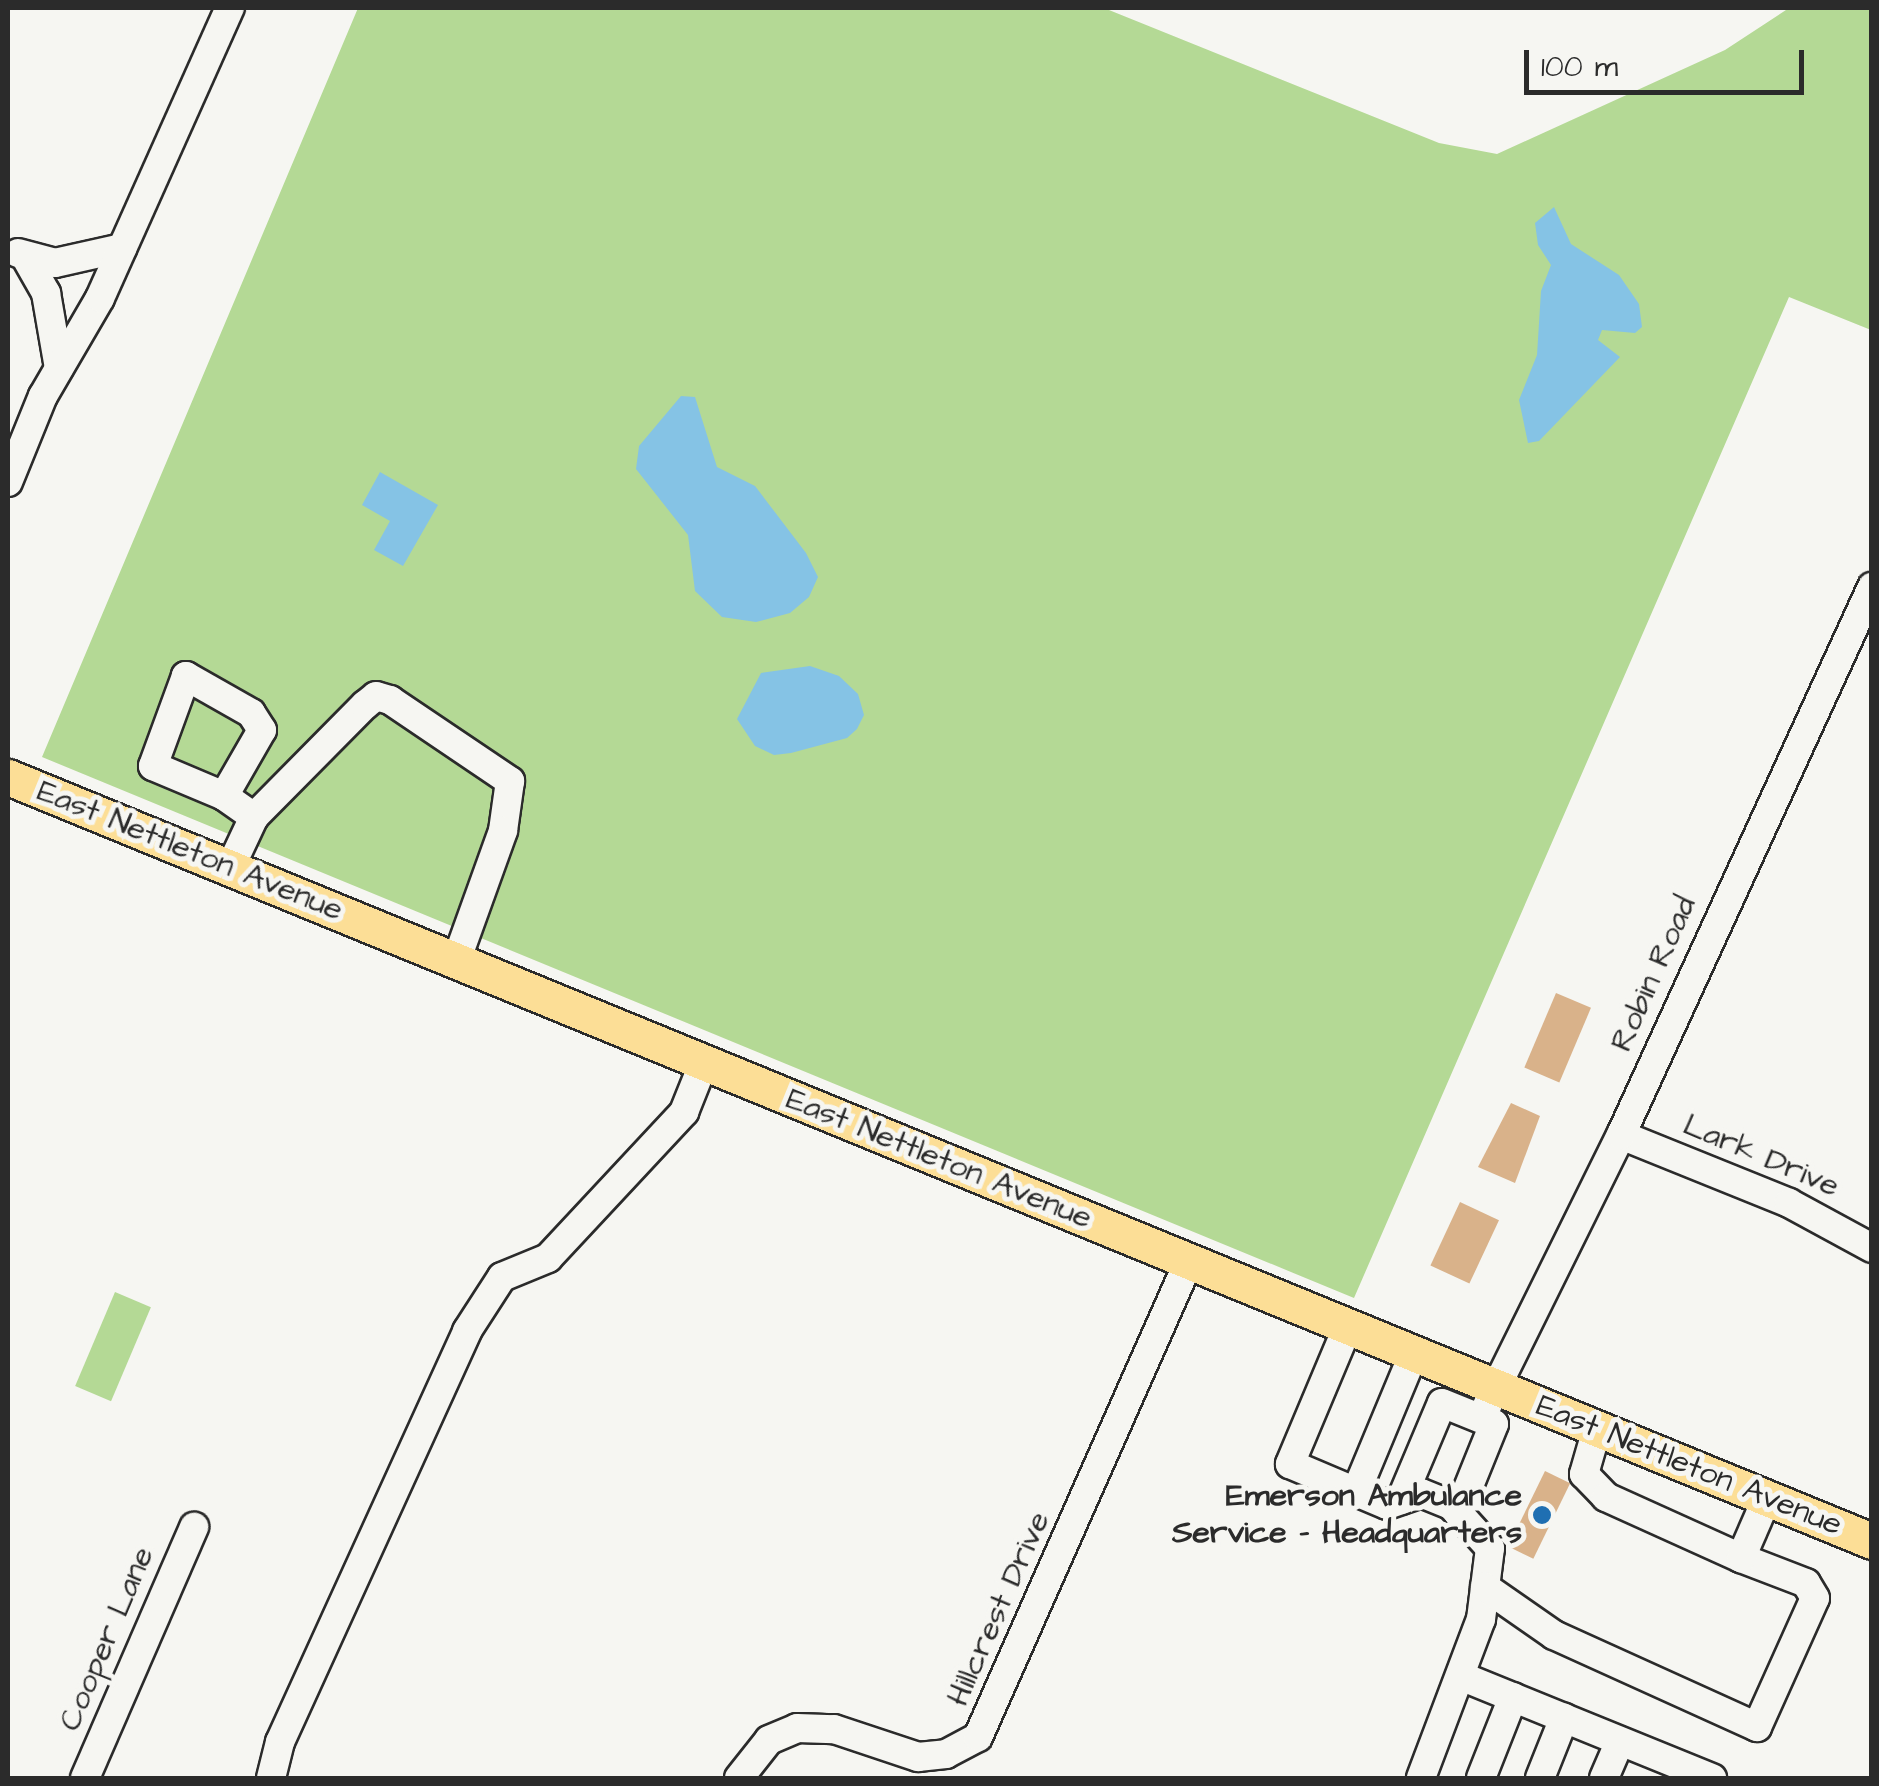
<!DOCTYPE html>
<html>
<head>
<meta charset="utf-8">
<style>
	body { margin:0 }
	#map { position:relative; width:1879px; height:1786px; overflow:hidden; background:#f6f6f2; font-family:"Architects Daughter",sans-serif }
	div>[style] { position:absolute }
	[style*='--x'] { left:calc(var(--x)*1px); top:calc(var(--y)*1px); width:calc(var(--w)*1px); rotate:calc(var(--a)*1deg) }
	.green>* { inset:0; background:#b4d995; transform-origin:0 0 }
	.water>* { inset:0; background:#85c3e5 }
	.building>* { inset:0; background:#d9b28a; transform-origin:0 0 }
	.roads { filter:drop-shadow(2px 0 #2b2b2b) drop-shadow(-2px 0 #2b2b2b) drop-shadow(0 2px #2b2b2b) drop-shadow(0 -2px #2b2b2b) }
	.minor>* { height:28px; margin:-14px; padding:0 14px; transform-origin:14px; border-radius:14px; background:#f6f6f2 }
	.major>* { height:35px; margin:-17.5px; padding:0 17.5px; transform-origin:17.5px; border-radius:17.5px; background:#fcde96 }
	.dots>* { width:28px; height:28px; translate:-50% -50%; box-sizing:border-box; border:5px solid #f6f6f2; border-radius:50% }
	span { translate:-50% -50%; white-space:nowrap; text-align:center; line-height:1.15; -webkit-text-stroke:10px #f6f6f2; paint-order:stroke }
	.street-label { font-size:32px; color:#2b2b2b }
	.poi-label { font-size:32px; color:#2b2b2b; font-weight:700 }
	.right { translate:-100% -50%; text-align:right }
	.frame { position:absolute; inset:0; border:10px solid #2b2b2b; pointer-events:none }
	.scale { position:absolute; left:1524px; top:50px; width:280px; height:45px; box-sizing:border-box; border:5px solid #2b2b2b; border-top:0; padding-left:12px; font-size:30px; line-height:35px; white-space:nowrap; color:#2b2b2b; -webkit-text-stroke:8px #f6f6f2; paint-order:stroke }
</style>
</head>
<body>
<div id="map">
	<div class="green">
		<i style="clip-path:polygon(358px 8px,1104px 8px,1439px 143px,1497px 154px,1725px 50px,1789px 8px,1871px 8px,1871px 330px,1789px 297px,1354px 1298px,42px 757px)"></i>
		<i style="left:115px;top:1292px;width:39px;height:102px;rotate:23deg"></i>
	</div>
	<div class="water">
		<i style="clip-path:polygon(1554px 207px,1571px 244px,1619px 275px,1639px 304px,1642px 327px,1635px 333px,1602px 330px,1598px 340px,1620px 357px,1539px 441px,1528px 443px,1519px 400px,1537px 355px,1541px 291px,1551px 265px,1538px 245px,1535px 223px)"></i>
		<i style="clip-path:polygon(681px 396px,695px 397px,717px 467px,755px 486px,806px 553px,818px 577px,809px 597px,790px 613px,756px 622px,722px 617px,695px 591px,688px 535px,636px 469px,639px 446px)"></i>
		<i style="clip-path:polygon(380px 472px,438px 505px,403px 566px,374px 550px,390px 521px,362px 505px)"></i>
		<i style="clip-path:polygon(810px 666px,839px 676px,858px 694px,864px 715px,857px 729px,847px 738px,791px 753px,774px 755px,755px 746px,737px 719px,761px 673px)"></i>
	</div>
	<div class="building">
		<i style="left:1556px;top:993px;width:38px;height:81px;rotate:23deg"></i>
		<i style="clip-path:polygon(1511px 1103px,1540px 1116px,1515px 1183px,1478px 1167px)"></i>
		<i style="left:1460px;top:1202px;width:43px;height:70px;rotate:25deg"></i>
		<i style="left:1545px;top:1471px;width:28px;height:84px;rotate:26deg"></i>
	</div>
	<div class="roads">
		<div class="minor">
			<i style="--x:18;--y:253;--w:38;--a:15"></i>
			<i style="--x:55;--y:263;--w:69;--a:-12.6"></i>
			<i style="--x:25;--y:256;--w:43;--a:60.4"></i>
			<i style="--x:46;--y:293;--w:76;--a:80.2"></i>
			<i style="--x:8;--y:482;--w:93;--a:-67.9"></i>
			<i style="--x:43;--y:396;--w:113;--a:-59.8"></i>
			<i style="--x:100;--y:298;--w:318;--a:-65.9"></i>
			<i style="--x:224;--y:796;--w:76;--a:-60.1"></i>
			<i style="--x:262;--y:730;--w:20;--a:-123"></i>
			<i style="--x:251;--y:713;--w:75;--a:-150.4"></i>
			<i style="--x:186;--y:676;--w:96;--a:110.1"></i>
			<i style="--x:153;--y:766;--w:77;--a:22.9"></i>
			<i style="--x:224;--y:796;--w:37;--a:35"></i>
			<i style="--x:230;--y:868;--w:56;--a:-64.8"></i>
			<i style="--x:254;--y:817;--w:158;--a:-45.3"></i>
			<i style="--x:365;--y:705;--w:14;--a:-39"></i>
			<i style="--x:376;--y:696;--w:15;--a:16"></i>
			<i style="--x:390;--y:700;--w:145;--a:34"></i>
			<i style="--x:510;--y:781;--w:50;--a:98"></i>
			<i style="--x:503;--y:831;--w:136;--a:109.8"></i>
			<i style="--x:1621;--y:1135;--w:181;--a:22"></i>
			<i style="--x:1789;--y:1203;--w:94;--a:28.5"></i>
			<i style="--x:1348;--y:1326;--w:150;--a:112.8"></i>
			<i style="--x:1290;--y:1464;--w:105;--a:22.9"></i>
			<i style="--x:1387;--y:1505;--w:36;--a:-19"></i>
			<i style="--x:1421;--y:1493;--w:32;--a:22"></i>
			<i style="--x:1451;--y:1505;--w:58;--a:47.8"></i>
			<i style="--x:1490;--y:1548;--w:72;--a:97.2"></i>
			<i style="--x:1481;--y:1619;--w:170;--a:110.7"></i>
			<i style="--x:1481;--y:1418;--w:316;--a:-63.7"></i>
			<i style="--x:1621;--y:1135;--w:603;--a:-65.39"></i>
			<i style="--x:1597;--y:1429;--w:47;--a:106.1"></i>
			<i style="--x:1584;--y:1474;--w:32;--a:46"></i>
			<i style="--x:1606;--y:1497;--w:148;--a:24.3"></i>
			<i style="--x:1356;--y:1492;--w:151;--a:-67.4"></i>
			<i style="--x:1401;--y:1500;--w:105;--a:-67.1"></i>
			<i style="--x:1442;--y:1403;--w:56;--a:22"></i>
			<i style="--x:1494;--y:1424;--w:96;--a:112"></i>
			<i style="--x:1485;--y:1587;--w:84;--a:34.8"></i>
			<i style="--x:1554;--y:1635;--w:223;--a:24.4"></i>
			<i style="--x:1757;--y:1727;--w:141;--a:-65.8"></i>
			<i style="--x:1815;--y:1598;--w:17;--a:-121"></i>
			<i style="--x:1806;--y:1583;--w:70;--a:-159"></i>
			<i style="--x:1741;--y:1558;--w:65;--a:-66.6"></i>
			<i style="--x:1463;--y:1677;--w:269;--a:22.1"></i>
			<i style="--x:85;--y:1778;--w:274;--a:-66.5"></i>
			<i style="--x:271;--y:1778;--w:37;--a:-76"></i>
			<i style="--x:280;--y:1742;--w:452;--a:-65.5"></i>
			<i style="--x:467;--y:1331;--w:64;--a:-57.1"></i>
			<i style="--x:502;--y:1277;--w:50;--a:-22.4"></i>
			<i style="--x:548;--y:1258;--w:200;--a:-47"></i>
			<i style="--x:684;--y:1112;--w:54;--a:-68.2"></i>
			<i style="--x:739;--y:1778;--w:48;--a:-51.7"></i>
			<i style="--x:769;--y:1740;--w:30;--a:-23"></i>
			<i style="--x:797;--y:1728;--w:37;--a:2"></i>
			<i style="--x:834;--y:1729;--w:89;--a:18.4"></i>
			<i style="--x:918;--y:1757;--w:28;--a:-6"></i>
			<i style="--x:946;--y:1754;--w:36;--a:-28"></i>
			<i style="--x:978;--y:1737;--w:521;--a:-66.09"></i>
			<i style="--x:1481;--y:1778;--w:87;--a:-68.4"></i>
			<i style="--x:1540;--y:1778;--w:65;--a:-68.2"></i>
			<i style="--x:1604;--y:1778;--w:40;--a:-66.6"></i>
		</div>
		<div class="major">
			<i style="--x:8;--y:777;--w:2014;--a:22.29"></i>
		</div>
	</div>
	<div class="dots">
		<i style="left:1542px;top:1515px;background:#1f6fb2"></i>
	</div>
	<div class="street-label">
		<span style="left:190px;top:851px;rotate:22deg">East Nettleton Avenue</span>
		<span style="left:1654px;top:974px;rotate:-66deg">Robin Road</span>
		<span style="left:1761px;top:1156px;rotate:23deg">Lark Drive</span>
		<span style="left:939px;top:1159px;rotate:22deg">East Nettleton Avenue</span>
		<span style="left:1689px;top:1466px;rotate:22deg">East Nettleton Avenue</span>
		<span style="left:999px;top:1609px;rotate:-66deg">Hillcrest Drive</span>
		<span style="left:107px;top:1639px;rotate:-67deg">Cooper Lane</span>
	</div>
	<div class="poi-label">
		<span class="right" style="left:1522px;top:1515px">Emerson Ambulance<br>Service - Headquarters</span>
	</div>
	<div class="frame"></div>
	<div class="scale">100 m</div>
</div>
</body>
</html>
